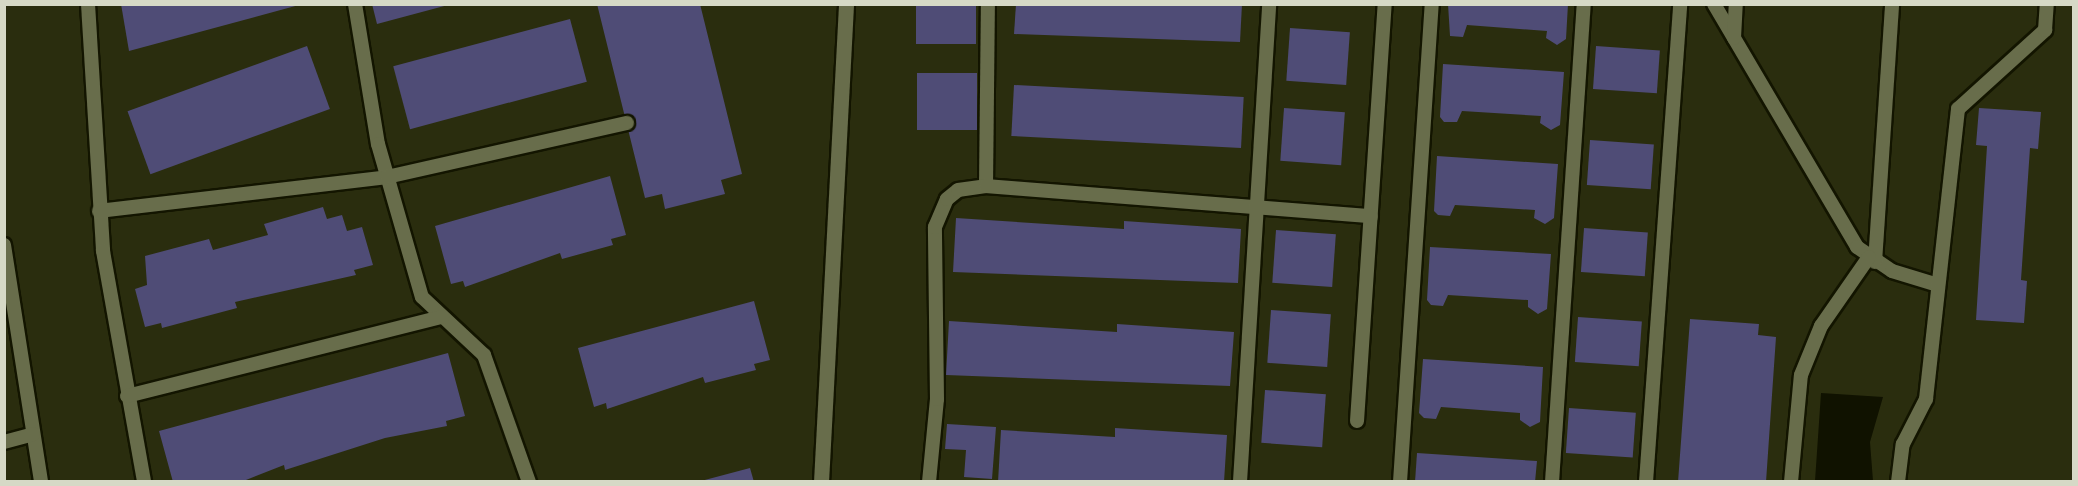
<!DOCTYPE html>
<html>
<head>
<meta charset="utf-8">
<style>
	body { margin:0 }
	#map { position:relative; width:2078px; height:486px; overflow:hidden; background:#2a2d0e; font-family:Quicksand,sans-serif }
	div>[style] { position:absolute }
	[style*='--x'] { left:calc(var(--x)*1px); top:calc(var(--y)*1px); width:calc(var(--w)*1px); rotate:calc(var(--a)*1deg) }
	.water>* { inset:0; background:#101200 }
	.building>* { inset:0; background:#4f4c76; transform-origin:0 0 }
	.roads { filter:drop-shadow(2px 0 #131500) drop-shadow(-2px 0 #131500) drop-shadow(0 2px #131500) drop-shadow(0 -2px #131500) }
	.service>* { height:14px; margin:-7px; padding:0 7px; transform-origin:7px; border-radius:7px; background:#686d4b }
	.minor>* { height:15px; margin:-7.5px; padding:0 7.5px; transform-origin:7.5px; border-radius:7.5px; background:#686d4b }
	span { translate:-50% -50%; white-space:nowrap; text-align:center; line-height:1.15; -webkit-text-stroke:4.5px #212304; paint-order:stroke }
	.frame { position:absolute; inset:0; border:6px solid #d6d9c6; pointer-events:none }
</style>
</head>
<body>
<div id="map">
	<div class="water">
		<i style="clip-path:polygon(1821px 393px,1883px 397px,1870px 442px,1873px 481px,1815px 481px)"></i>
	</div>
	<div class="building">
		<i style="clip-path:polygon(121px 4px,299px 4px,299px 5px,129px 51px)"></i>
		<i style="clip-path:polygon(372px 4px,448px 4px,448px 5px,377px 24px)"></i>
		<i style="clip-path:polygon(597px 4px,700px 4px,742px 174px,721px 180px,725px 194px,665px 209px,662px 194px,645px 198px)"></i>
		<i style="left:916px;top:4px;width:60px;height:40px"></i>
		<i style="clip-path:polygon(1016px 4px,1242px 4px,1240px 42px,1014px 34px)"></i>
		<i style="clip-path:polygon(1448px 4px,1568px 4px,1566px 39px,1557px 45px,1546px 38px,1547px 31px,1467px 25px,1463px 37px,1450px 36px)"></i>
		<i style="left:570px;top:19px;width:65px;height:183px;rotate:75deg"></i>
		<i style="left:1290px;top:28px;width:60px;height:53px;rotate:4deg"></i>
		<i style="left:307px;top:46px;width:67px;height:191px;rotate:70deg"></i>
		<i style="left:1596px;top:46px;width:64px;height:43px;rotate:4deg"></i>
		<i style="clip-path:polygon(1443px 64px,1564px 72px,1560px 125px,1551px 130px,1540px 123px,1541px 116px,1462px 111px,1457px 122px,1444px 122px,1440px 117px)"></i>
		<i style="left:917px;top:73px;width:60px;height:57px"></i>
		<i style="left:1014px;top:85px;width:230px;height:51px;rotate:3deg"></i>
		<i style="left:1284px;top:108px;width:61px;height:53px;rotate:4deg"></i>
		<i style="clip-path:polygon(1979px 108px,2041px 112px,2038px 149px,2030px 148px,2021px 280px,2027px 281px,2024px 323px,1976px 320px,1987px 146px,1976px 145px)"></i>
		<i style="left:1590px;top:140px;width:64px;height:45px;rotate:4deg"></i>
		<i style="clip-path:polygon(1437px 156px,1558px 164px,1554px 218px,1545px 224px,1534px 218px,1535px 210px,1455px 205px,1450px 216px,1438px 215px,1434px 211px)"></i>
		<i style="clip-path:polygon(610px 176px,626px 235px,611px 239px,613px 245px,562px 259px,560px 253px,465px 287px,463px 281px,451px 284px,435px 226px)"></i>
		<i style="clip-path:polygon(323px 207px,327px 219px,342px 215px,347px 231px,362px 227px,373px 265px,354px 270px,356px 275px,235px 302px,237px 308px,162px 328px,161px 323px,145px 327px,135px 289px,147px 285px,145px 256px,209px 239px,213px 250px,268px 235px,264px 224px)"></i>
		<i style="clip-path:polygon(956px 218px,1124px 229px,1124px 221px,1241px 229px,1238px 283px,953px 272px)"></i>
		<i style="left:1584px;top:228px;width:64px;height:44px;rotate:4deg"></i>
		<i style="left:1276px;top:230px;width:60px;height:53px;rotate:4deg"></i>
		<i style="clip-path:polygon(1430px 247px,1551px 254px,1547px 309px,1538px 314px,1528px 307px,1528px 300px,1448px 295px,1443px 306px,1431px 305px,1427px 300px)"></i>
		<i style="clip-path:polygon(754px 301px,770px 360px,754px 364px,756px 370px,705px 383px,703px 377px,607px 409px,606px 403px,594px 407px,578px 348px)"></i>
		<i style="left:1271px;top:310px;width:60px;height:53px;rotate:4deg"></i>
		<i style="left:1578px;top:317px;width:64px;height:45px;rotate:4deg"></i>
		<i style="clip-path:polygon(1690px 319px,1759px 324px,1758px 335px,1776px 337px,1766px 482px,1678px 482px)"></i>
		<i style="clip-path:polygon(949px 321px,1117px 332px,1117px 324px,1234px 332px,1230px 386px,946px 375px)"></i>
		<i style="clip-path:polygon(448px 353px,465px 416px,446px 421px,447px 426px,385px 438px,285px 470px,284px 465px,241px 482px,173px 482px,159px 431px)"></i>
		<i style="clip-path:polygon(1423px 359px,1543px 367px,1540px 422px,1530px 427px,1520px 420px,1520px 413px,1441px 407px,1436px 419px,1424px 418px,1419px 413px)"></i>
		<i style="left:1265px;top:390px;width:61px;height:53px;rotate:4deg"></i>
		<i style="left:1569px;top:408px;width:67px;height:45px;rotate:4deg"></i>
		<i style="clip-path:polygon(947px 424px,996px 427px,992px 479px,964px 477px,966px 450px,945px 449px)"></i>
		<i style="clip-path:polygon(1115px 428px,1227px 435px,1224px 482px,998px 482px,1001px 430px,1115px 437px)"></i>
		<i style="clip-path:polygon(1417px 453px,1537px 461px,1535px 482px,1415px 482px)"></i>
		<i style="clip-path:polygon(750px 468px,754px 482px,701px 482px,701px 481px)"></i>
	</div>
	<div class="roads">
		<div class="service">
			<i style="--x:88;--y:4;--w:247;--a:86.5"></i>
			<i style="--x:103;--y:251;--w:235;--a:79.9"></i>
			<i style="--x:355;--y:4;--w:142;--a:80.7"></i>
			<i style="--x:378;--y:144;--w:159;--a:74"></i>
			<i style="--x:422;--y:297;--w:85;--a:43.1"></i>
			<i style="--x:484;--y:355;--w:135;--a:70.5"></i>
			<i style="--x:1714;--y:4;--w:282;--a:59.5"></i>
			<i style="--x:1857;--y:247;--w:42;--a:34.4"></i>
			<i style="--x:1892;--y:271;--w:48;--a:16.9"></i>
			<i style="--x:1734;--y:38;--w:34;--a:-87"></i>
			<i style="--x:986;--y:186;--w:182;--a:-89.4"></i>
			<i style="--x:99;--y:211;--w:290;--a:-6.7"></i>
			<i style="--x:387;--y:177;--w:246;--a:-12.7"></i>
			<i style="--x:4;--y:245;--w:240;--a:81.1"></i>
			<i style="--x:1875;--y:262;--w:259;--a:-86.2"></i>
			<i style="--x:127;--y:396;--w:325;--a:-14.1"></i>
			<i style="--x:1357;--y:421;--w:418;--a:-86.2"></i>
			<i style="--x:4;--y:442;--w:30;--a:-15"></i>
			<i style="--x:929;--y:482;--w:83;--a:-84.5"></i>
			<i style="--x:937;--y:399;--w:172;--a:-90.7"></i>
			<i style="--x:935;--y:227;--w:30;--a:-67"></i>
			<i style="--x:947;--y:199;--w:14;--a:-39"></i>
			<i style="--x:958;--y:190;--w:28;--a:-8"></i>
			<i style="--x:986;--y:186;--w:386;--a:4.5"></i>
			<i style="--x:1240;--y:482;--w:479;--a:-86.5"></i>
			<i style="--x:1400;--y:482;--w:479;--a:-86.2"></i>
			<i style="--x:1552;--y:482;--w:479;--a:-86.2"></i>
			<i style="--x:1646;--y:482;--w:479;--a:-85.9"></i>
			<i style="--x:1791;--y:482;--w:107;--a:-84.7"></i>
			<i style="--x:1801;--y:375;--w:53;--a:-67.8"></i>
			<i style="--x:1821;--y:326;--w:84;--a:-55.2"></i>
			<i style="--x:1898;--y:482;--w:38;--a:-83"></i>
			<i style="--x:1903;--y:444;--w:51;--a:-62.9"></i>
			<i style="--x:1926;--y:399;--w:292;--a:-83.7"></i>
			<i style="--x:1958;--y:109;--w:118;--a:-42.2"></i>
			<i style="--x:2045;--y:30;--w:26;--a:-86"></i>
		</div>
		<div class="minor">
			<i style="--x:821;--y:482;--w:479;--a:-87"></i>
		</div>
	</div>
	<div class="frame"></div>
</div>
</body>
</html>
